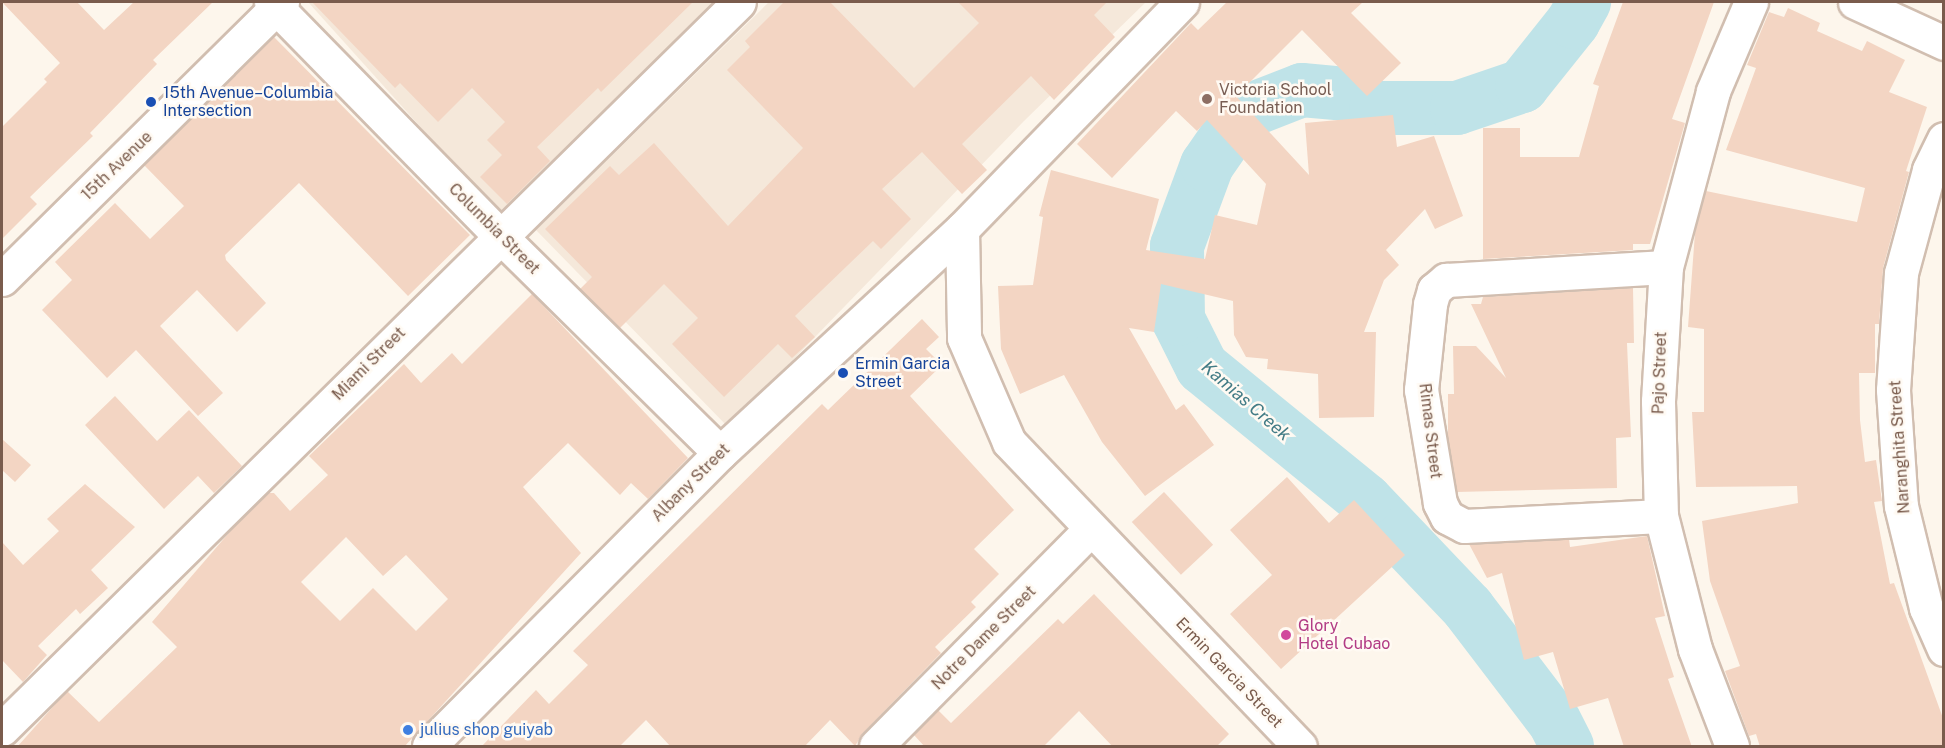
<!DOCTYPE html>
<html>
<head>
<meta charset="utf-8">
<style>
	body { margin:0 }
	#map { position:relative; width:1945px; height:748px; overflow:hidden; background:#fdf6ec; font-family:"Public Sans",sans-serif }
	div>[style] { position:absolute }
	[style*='--x'] { left:calc(var(--x)*1px); top:calc(var(--y)*1px); width:calc(var(--w)*1px); rotate:calc(var(--a)*1deg) }
	.residential>* { inset:0; background:#f5e8da }
	.river>* { height:54px; margin:-27px; padding:0 27px; transform-origin:27px; border-radius:27px; background:#bfe3e8 }
	.building>* { inset:0; background:#f3d5c3; transform-origin:0 0 }
	.roads { filter:drop-shadow(2px 0 #d1beb0) drop-shadow(-2px 0 #d1beb0) drop-shadow(0 2px #d1beb0) drop-shadow(0 -2px #d1beb0) }
	.street>* { height:33px; margin:-16.5px; padding:0 16.5px; transform-origin:16.5px; border-radius:16.5px; background:#fff }
	.secondary>* { height:33px; margin:-16.5px; padding:0 16.5px; transform-origin:16.5px; border-radius:16.5px; background:#fff }
	.dots>* { width:16px; height:16px; translate:-50% -50%; box-sizing:border-box; border:3px solid #fffaf3; border-radius:50% }
	span { translate:-50% -50%; white-space:nowrap; text-align:center; line-height:1.15; -webkit-text-stroke:5px #fffaf3; paint-order:stroke }
	.education-label { font-size:16px; color:#785e54 }
	.left { translate:0 -50%; text-align:left }
	.transit-label { font-size:16px; color:#164399 }
	.street-label { font-size:16px; color:#7a5c4d }
	.hotel-label { font-size:16px; color:#b23c85 }
	.shop-label { font-size:16px; color:#366cbe }
	.water-label { font-size:18px; color:#437c86; font-style:italic }
	.frame { position:absolute; inset:0; border:3px solid #7a5c4d; pointer-events:none }
</style>
</head>
<body>
<div id="map">
	<div class="residential">
		<i style="clip-path:polygon(308px 2px,719px 2px,506px 222px)"></i>
		<i style="clip-path:polygon(769px 2px,1146px 2px,1024px 121px,728px 427px,536px 230px)"></i>
	</div>
	<div class="river">
		<i style="--x:1567;--y:746;--w:28;--a:-117"></i>
		<i style="--x:1554;--y:721;--w:142;--a:-127.3"></i>
		<i style="--x:1468;--y:608;--w:149;--a:-133.6"></i>
		<i style="--x:1365;--y:500;--w:210;--a:-140.8"></i>
		<i style="--x:1202;--y:367;--w:54;--a:-116.6"></i>
		<i style="--x:1178;--y:319;--w:73;--a:-90.8"></i>
		<i style="--x:1177;--y:246;--w:86;--a:-69.7"></i>
		<i style="--x:1207;--y:165;--w:63;--a:-55.3"></i>
		<i style="--x:1243;--y:113;--w:63;--a:-21.3"></i>
		<i style="--x:1302;--y:90;--w:43;--a:5.3"></i>
		<i style="--x:1345;--y:94;--w:34;--a:24"></i>
		<i style="--x:1376;--y:108;--w:81;--a:0"></i>
		<i style="--x:1457;--y:108;--w:69;--a:-18.7"></i>
		<i style="--x:1522;--y:86;--w:82;--a:-51.4"></i>
		<i style="--x:1573;--y:22;--w:23;--a:-61"></i>
	</div>
	<div class="building">
		<i style="clip-path:polygon(2px 2px,77px 2px,104px 30px,134px 2px,213px 2px,153px 60px,157px 64px,90px 133px,93px 136px,30px 197px,37px 204px,2px 239px,2px 127px,47px 82px,44px 79px,60px 63px)"></i>
		<i style="clip-path:polygon(312px 2px,693px 2px,601px 92px,598px 88px,537px 147px,550px 161px,507px 204px,480px 177px,502px 155px,487px 140px,505px 122px,472px 88px,438px 122px,400px 83px,395px 88px)"></i>
		<i style="clip-path:polygon(784px 2px,830px 2px,914px 88px,979px 23px,958px 2px,1107px 2px,1094px 15px,1115px 37px,1054px 100px,1031px 76px,962px 144px,987px 170px,962px 194px,922px 152px,882px 189px,911px 219px,881px 249px,873px 241px,795px 316px,815px 337px,792px 358px,778px 344px,724px 397px,672px 344px,698px 318px,664px 284px,620px 328px,580px 289px,592px 277px,545px 229px,610px 166px,619px 175px,654px 143px,728px 226px,803px 148px,727px 70px,750px 47px,745px 41px)"></i>
		<i style="clip-path:polygon(1227px 2px,1363px 2px,1351px 13px,1401px 63px,1367px 96px,1302px 30px,1236px 96px,1309px 175px,1305px 123px,1393px 115px,1397px 147px,1434px 136px,1463px 216px,1435px 229px,1425px 209px,1386px 250px,1399px 265px,1384px 280px,1364px 332px,1376px 332px,1374px 417px,1319px 418px,1318px 374px,1267px 369px,1268px 359px,1246px 357px,1234px 335px,1233px 301px,1161px 284px,1154px 332px,1129px 328px,1176px 410px,1184px 404px,1214px 445px,1145px 496px,1102px 442px,1064px 375px,1020px 394px,1001px 349px,998px 286px,1033px 285px,1043px 217px,1039px 216px,1051px 170px,1159px 199px,1146px 250px,1205px 259px,1215px 215px,1257px 225px,1266px 184px,1207px 120px,1197px 131px,1176px 111px,1112px 178px,1077px 144px,1191px 23px,1198px 30px)"></i>
		<i style="clip-path:polygon(1623px 2px,1714px 2px,1672px 119px,1685px 123px,1650px 244px,1633px 244px,1633px 250px,1483px 259px,1483px 128px,1520px 128px,1520px 157px,1579px 157px,1599px 86px,1593px 84px)"></i>
		<i style="clip-path:polygon(1788px 8px,1820px 23px,1817px 31px,1862px 51px,1867px 41px,1905px 60px,1889px 92px,1927px 107px,1906px 171px,1909px 172px,1883px 268px,1879px 324px,1875px 324px,1875px 373px,1859px 373px,1860px 420px,1865px 462px,1876px 460px,1882px 501px,1874px 502px,1890px 584px,1894px 583px,1944px 721px,1944px 747px,1760px 747px,1756px 734px,1749px 736px,1725px 671px,1740px 666px,1710px 581px,1702px 521px,1798px 503px,1797px 486px,1696px 487px,1692px 412px,1704px 412px,1704px 329px,1688px 327px,1695px 233px,1706px 191px,1857px 222px,1865px 188px,1726px 150px,1756px 68px,1747px 65px,1769px 12px,1784px 17px)"></i>
		<i style="clip-path:polygon(274px 37px,470px 235px,408px 296px,299px 183px,225px 255px,226px 260px,266px 303px,237px 332px,197px 290px,160px 326px,223px 393px,198px 416px,136px 350px,107px 378px,42px 310px,72px 280px,55px 262px,115px 203px,150px 239px,184px 206px,144px 165px)"></i>
		<i style="clip-path:polygon(1633px 288px,1634px 343px,1627px 343px,1631px 437px,1616px 438px,1617px 488px,1457px 492px,1448px 438px,1448px 394px,1454px 394px,1453px 346px,1476px 346px,1506px 378px,1471px 304px,1481px 304px,1483px 297px)"></i>
		<i style="clip-path:polygon(evenodd,532px 294px,688px 458px,648px 499px,631px 483px,620px 495px,568px 443px,523px 487px,581px 553px,404px 747px,17px 747px,67px 691px,99px 722px,177px 647px,152px 622px,240px 520px,268px 493px,274px 493px,290px 511px,328px 475px,309px 456px,404px 364px,421px 383px,452px 353px,462px 364px,532px 294px,346px 537px,383px 576px,406px 555px,448px 599px,416px 631px,373px 588px,340px 621px,301px 582px,346px 537px)"></i>
		<i style="clip-path:polygon(922px 319px,939px 337px,926px 349px,942px 365px,910px 396px,1014px 510px,974px 549px,999px 574px,971px 602px,976px 607px,935px 647px,941px 653px,863px 733px,855px 746px,830px 720px,804px 747px,671px 747px,646px 720px,619px 747px,481px 747px,536px 690px,549px 704px,588px 665px,573px 651px,822px 404px,828px 410px)"></i>
		<i style="clip-path:polygon(115px 396px,157px 441px,189px 410px,242px 466px,214px 493px,198px 476px,164px 509px,85px 425px)"></i>
		<i style="clip-path:polygon(2px 439px,31px 465px,15px 482px,2px 470px)"></i>
		<i style="clip-path:polygon(1287px 477px,1329px 523px,1354px 500px,1405px 555px,1281px 669px,1230px 614px,1272px 575px,1230px 530px)"></i>
		<i style="clip-path:polygon(85px 484px,135px 527px,91px 570px,108px 588px,80px 614px,76px 609px,38px 646px,47px 655px,23px 682px,2px 660px,2px 542px,23px 565px,59px 531px,47px 519px)"></i>
		<i style="left:1164px;top:492px;width:72px;height:44px;rotate:47deg"></i>
		<i style="clip-path:polygon(1647px 536px,1665px 616px,1655px 618px,1674px 677px,1668px 679px,1692px 747px,1624px 747px,1608px 698px,1570px 709px,1553px 652px,1524px 660px,1502px 573px,1487px 578px,1469px 544px,1569px 539px,1570px 547px)"></i>
		<i style="clip-path:polygon(1094px 594px,1229px 734px,1216px 747px,1113px 747px,1079px 711px,1043px 747px,925px 747px,914px 735px,938px 710px,951px 723px,1058px 619px,1063px 624px)"></i>
	</div>
	<div class="roads">
		<div class="street">
			<i style="--x:271;--y:2;--w:326;--a:45.6"></i>
			<i style="--x:499;--y:235;--w:310;--a:44.6"></i>
			<i style="--x:1855;--y:2;--w:98;--a:24.7"></i>
			<i style="--x:1944;--y:139;--w:34;--a:116"></i>
			<i style="--x:1929;--y:170;--w:107;--a:105.2"></i>
			<i style="--x:1901;--y:273;--w:117;--a:93.9"></i>
			<i style="--x:1893;--y:390;--w:116;--a:86.1"></i>
			<i style="--x:1901;--y:506;--w:105;--a:76.2"></i>
			<i style="--x:1926;--y:608;--w:45;--a:66.3"></i>
			<i style="--x:1661;--y:516;--w:197;--a:177.1"></i>
			<i style="--x:1464;--y:526;--w:19;--a:-152"></i>
			<i style="--x:1447;--y:517;--w:16;--a:-117"></i>
			<i style="--x:1440;--y:503;--w:115;--a:-99.5"></i>
			<i style="--x:1421;--y:390;--w:86;--a:-84"></i>
			<i style="--x:1430;--y:304;--w:15;--a:-74"></i>
			<i style="--x:1434;--y:290;--w:16;--a:-40"></i>
			<i style="--x:1446;--y:280;--w:220;--a:-3.4"></i>
			<i style="--x:2;--y:729;--w:1035;--a:-44.61"></i>
			<i style="--x:429;--y:746;--w:413;--a:-45.2"></i>
			<i style="--x:720;--y:453;--w:330;--a:-42.8"></i>
			<i style="--x:876;--y:746;--w:305;--a:-45.3"></i>
			<i style="--x:1732;--y:746;--w:104;--a:-110.9"></i>
			<i style="--x:1695;--y:649;--w:137;--a:-104.3"></i>
			<i style="--x:1661;--y:516;--w:115;--a:-91.5"></i>
			<i style="--x:1658;--y:401;--w:134;--a:-86.6"></i>
			<i style="--x:1666;--y:267;--w:182;--a:-75"></i>
			<i style="--x:1713;--y:91;--w:97;--a:-66.9"></i>
		</div>
		<div class="secondary">
			<i style="--x:1182;--y:2;--w:316;--a:134.1"></i>
			<i style="--x:962;--y:229;--w:109;--a:88.9"></i>
			<i style="--x:964;--y:338;--w:113;--a:66.6"></i>
			<i style="--x:1009;--y:442;--w:421;--a:46.3"></i>
			<i style="--x:2;--y:279;--w:394;--a:-44.7"></i>
		</div>
	</div>
	<div class="dots">
		<i style="left:1207px;top:99px;background:#8d6e63"></i>
		<i style="left:151px;top:102px;background:#1a4fb4"></i>
		<i style="left:843px;top:373px;background:#1a4fb4"></i>
		<i style="left:1286px;top:635px;background:#d1479c"></i>
		<i style="left:408px;top:730px;background:#3f7fe0"></i>
	</div>
	<div class="education-label">
		<span class="left" style="left:1219px;top:99px">Victoria School<br>Foundation</span>
	</div>
	<div class="transit-label">
		<span class="left" style="left:163px;top:102px">15th Avenue–Columbia<br>Intersection</span>
		<span class="left" style="left:855px;top:373px">Ermin Garcia<br>Street</span>
	</div>
	<div class="street-label">
		<span style="left:117px;top:166px;rotate:-44deg">15th Avenue</span>
		<span style="left:494px;top:229px;rotate:45deg">Columbia Street</span>
		<span style="left:369px;top:364px;rotate:-45deg">Miami Street</span>
		<span style="left:1660px;top:373px;rotate:-88deg">Pajo Street</span>
		<span style="left:1430px;top:431px;rotate:83deg">Rimas Street</span>
		<span style="left:1900px;top:447px;rotate:-94deg">Naranghita Street</span>
		<span style="left:691px;top:483px;rotate:-45deg">Albany Street</span>
		<span style="left:984px;top:638px;rotate:-45deg">Notre Dame Street</span>
		<span style="left:1229px;top:673px;rotate:46deg">Ermin Garcia Street</span>
	</div>
	<div class="hotel-label">
		<span class="left" style="left:1298px;top:635px">Glory<br>Hotel Cubao</span>
	</div>
	<div class="shop-label">
		<span class="left" style="left:420px;top:730px">julius shop guiyab</span>
	</div>
	<div class="water-label">
		<span style="left:1246px;top:401px;rotate:41deg">Kamias Creek</span>
	</div>
	<div class="frame"></div>
</div>
</body>
</html>
